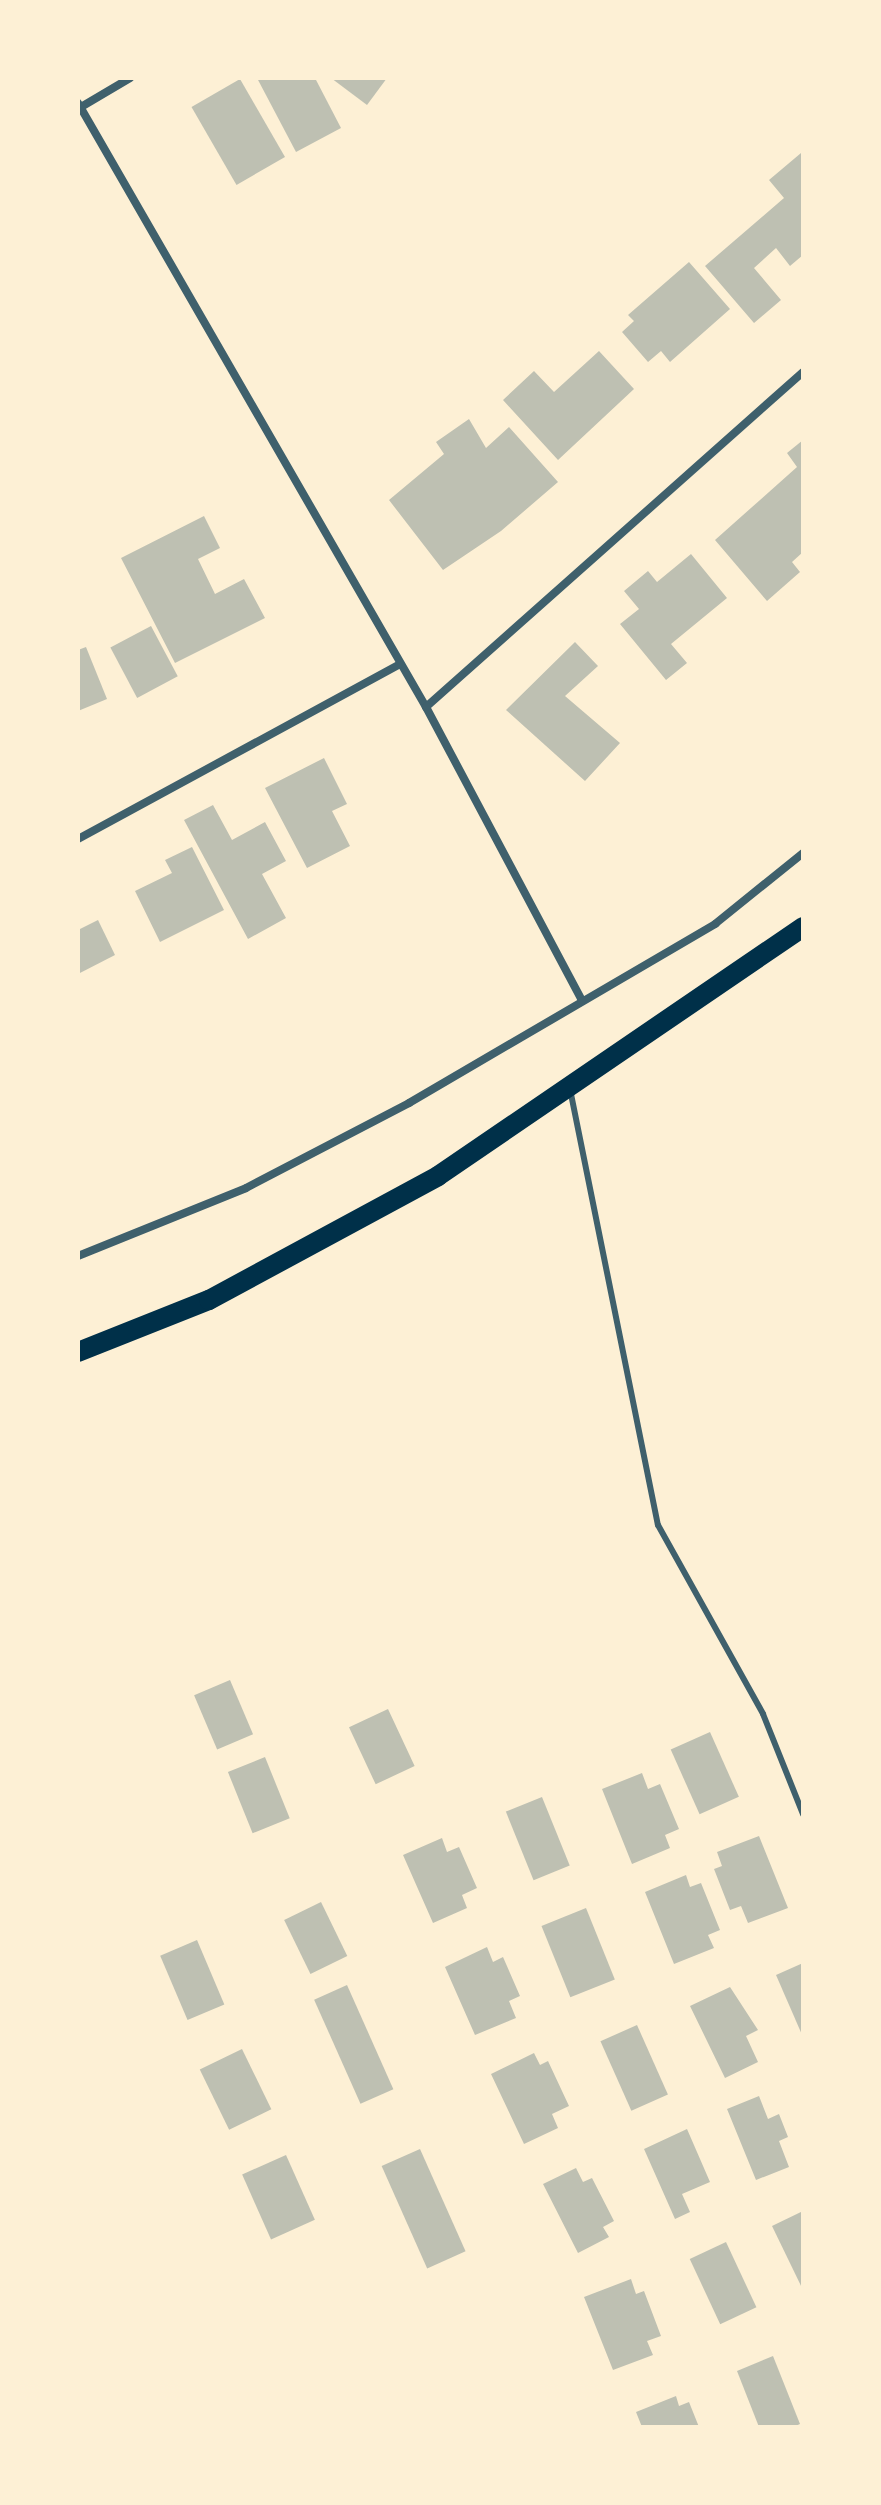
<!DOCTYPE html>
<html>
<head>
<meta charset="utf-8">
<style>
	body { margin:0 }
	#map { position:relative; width:881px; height:2505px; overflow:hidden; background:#fdf0d5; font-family:Signika,sans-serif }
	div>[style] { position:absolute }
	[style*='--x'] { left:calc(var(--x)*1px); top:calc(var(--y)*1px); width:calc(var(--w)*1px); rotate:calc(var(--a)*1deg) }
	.building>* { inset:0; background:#bec0b2; transform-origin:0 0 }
	.service>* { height:6px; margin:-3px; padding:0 3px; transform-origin:3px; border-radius:3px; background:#3f606c }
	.minor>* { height:8px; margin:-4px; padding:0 4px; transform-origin:4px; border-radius:4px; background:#3f606c }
	.primary>* { height:20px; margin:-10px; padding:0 10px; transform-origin:10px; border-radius:10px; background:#003049 }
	span { translate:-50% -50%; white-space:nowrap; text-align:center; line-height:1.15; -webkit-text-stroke:8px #fdf0d5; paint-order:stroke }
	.frame { position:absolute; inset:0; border:80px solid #fdf0d5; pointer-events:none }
</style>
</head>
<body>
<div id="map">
	<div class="building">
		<i style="clip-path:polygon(257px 78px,315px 78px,341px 128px,296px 152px)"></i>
		<i style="clip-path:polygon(331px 78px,387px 78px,367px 105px)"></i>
		<i style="left:240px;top:79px;width:90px;height:56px;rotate:60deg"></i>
		<i style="clip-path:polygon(801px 153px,803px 255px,790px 266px,776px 248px,754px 268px,781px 300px,754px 323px,705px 266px,784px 198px,769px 180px)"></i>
		<i style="clip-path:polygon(689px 262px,730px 309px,670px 362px,661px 351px,648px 362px,622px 332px,634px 321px,628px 315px)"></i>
		<i style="clip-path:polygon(599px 351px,634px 389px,558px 460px,503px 400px,534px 371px,554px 392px)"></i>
		<i style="clip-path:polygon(469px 419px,486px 448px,509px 427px,558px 482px,501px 531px,443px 570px,389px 500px,444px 454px,436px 442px)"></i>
		<i style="clip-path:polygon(803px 440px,803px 552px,792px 562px,800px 572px,767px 601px,715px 540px,797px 467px,787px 453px)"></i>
		<i style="clip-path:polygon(204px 516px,220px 548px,198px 559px,215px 594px,244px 579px,265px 618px,175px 663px,121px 558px)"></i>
		<i style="clip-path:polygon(691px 554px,727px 598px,671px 644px,687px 663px,666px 680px,620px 624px,639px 609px,624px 591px,648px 571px,657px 582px)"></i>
		<i style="left:151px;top:626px;width:57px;height:46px;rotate:62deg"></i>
		<i style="clip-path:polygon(575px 642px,598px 666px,565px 696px,620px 743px,585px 781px,506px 710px)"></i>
		<i style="clip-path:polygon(86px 647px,107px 699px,78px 711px,78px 650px)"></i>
		<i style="clip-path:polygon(324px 758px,347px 804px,332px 811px,350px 846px,307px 868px,265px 788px)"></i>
		<i style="clip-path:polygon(213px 805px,232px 840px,265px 822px,286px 861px,262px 874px,286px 918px,248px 939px,184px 820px)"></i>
		<i style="clip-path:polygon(192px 847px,224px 910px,160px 942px,135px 891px,172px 873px,165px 860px)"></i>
		<i style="clip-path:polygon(98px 920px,115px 955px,78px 974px,78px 930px)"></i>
		<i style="left:230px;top:1680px;width:59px;height:39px;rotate:67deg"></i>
		<i style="left:388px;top:1709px;width:63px;height:43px;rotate:65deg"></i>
		<i style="left:710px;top:1732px;width:71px;height:43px;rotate:66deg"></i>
		<i style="left:265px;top:1757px;width:66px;height:40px;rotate:68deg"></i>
		<i style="clip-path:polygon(642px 1773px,648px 1789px,660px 1784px,679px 1829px,665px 1835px,670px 1848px,632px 1864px,602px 1789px)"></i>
		<i style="left:542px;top:1797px;width:74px;height:39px;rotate:68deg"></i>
		<i style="clip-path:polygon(759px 1836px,788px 1908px,748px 1923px,741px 1906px,730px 1910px,714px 1869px,722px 1866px,717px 1852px)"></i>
		<i style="clip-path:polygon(442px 1838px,447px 1852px,459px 1847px,477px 1888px,462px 1895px,467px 1908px,433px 1923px,403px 1855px)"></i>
		<i style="clip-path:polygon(686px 1875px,690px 1887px,701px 1883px,720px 1930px,708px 1935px,714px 1948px,674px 1964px,645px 1892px)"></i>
		<i style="left:321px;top:1902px;width:60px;height:41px;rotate:64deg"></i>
		<i style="left:586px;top:1908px;width:77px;height:48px;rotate:68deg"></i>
		<i style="left:197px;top:1940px;width:70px;height:40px;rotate:67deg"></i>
		<i style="clip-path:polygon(487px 1947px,493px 1962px,503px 1957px,520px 1996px,509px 2001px,516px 2018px,475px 2035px,445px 1967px)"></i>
		<i style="clip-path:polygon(803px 1963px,803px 2037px,776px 1975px)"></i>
		<i style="left:347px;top:1985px;width:114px;height:36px;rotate:66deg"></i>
		<i style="clip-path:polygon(730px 1987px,758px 2030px,746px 2036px,758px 2062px,725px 2078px,690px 2006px)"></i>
		<i style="left:637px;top:2025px;width:76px;height:40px;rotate:66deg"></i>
		<i style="left:242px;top:2049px;width:67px;height:47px;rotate:64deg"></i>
		<i style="clip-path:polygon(534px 2053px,540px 2065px,548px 2061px,569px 2106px,552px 2114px,558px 2128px,524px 2144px,491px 2074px)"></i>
		<i style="clip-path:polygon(759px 2096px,768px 2119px,779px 2114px,788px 2137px,779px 2141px,789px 2167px,756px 2180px,727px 2109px)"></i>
		<i style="clip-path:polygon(687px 2129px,710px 2182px,682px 2194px,690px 2212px,675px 2219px,644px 2149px)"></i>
		<i style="left:420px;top:2149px;width:112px;height:42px;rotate:66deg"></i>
		<i style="left:286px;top:2155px;width:71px;height:48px;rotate:66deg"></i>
		<i style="clip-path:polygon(576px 2168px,583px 2182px,592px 2178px,614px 2221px,603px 2227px,609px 2237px,578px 2253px,543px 2184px)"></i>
		<i style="clip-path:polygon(803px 2211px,803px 2290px,772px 2226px)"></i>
		<i style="left:726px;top:2242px;width:72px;height:40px;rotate:65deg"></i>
		<i style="clip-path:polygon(631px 2279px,636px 2294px,644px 2291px,661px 2336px,647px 2341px,653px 2355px,613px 2370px,584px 2297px)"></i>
		<i style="clip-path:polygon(773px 2356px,800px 2424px,793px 2427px,759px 2427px,737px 2371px)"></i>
		<i style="clip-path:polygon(676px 2396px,679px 2406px,689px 2402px,699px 2427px,642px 2427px,636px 2412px)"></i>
	</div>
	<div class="service">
		<i style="--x:570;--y:1089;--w:445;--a:78.6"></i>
		<i style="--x:658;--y:1525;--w:216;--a:60.9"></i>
		<i style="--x:763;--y:1714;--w:108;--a:68.2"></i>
	</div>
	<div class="minor">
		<i style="--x:78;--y:103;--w:697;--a:60.05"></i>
		<i style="--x:426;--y:707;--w:333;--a:62"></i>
		<i style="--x:81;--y:107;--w:57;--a:-30.6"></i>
		<i style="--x:426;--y:707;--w:504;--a:-41.62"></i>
		<i style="--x:78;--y:839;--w:365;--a:-28.5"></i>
		<i style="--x:78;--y:1256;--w:181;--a:-22"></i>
		<i style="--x:246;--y:1188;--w:184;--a:-27.5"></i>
		<i style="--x:409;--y:1103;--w:355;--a:-30.3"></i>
		<i style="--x:715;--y:924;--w:113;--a:-38.9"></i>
	</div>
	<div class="primary">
		<i style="--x:78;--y:1352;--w:141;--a:-21.7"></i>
		<i style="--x:209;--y:1300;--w:260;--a:-28.4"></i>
		<i style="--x:438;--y:1176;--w:442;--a:-34.3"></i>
	</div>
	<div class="frame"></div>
</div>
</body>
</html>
